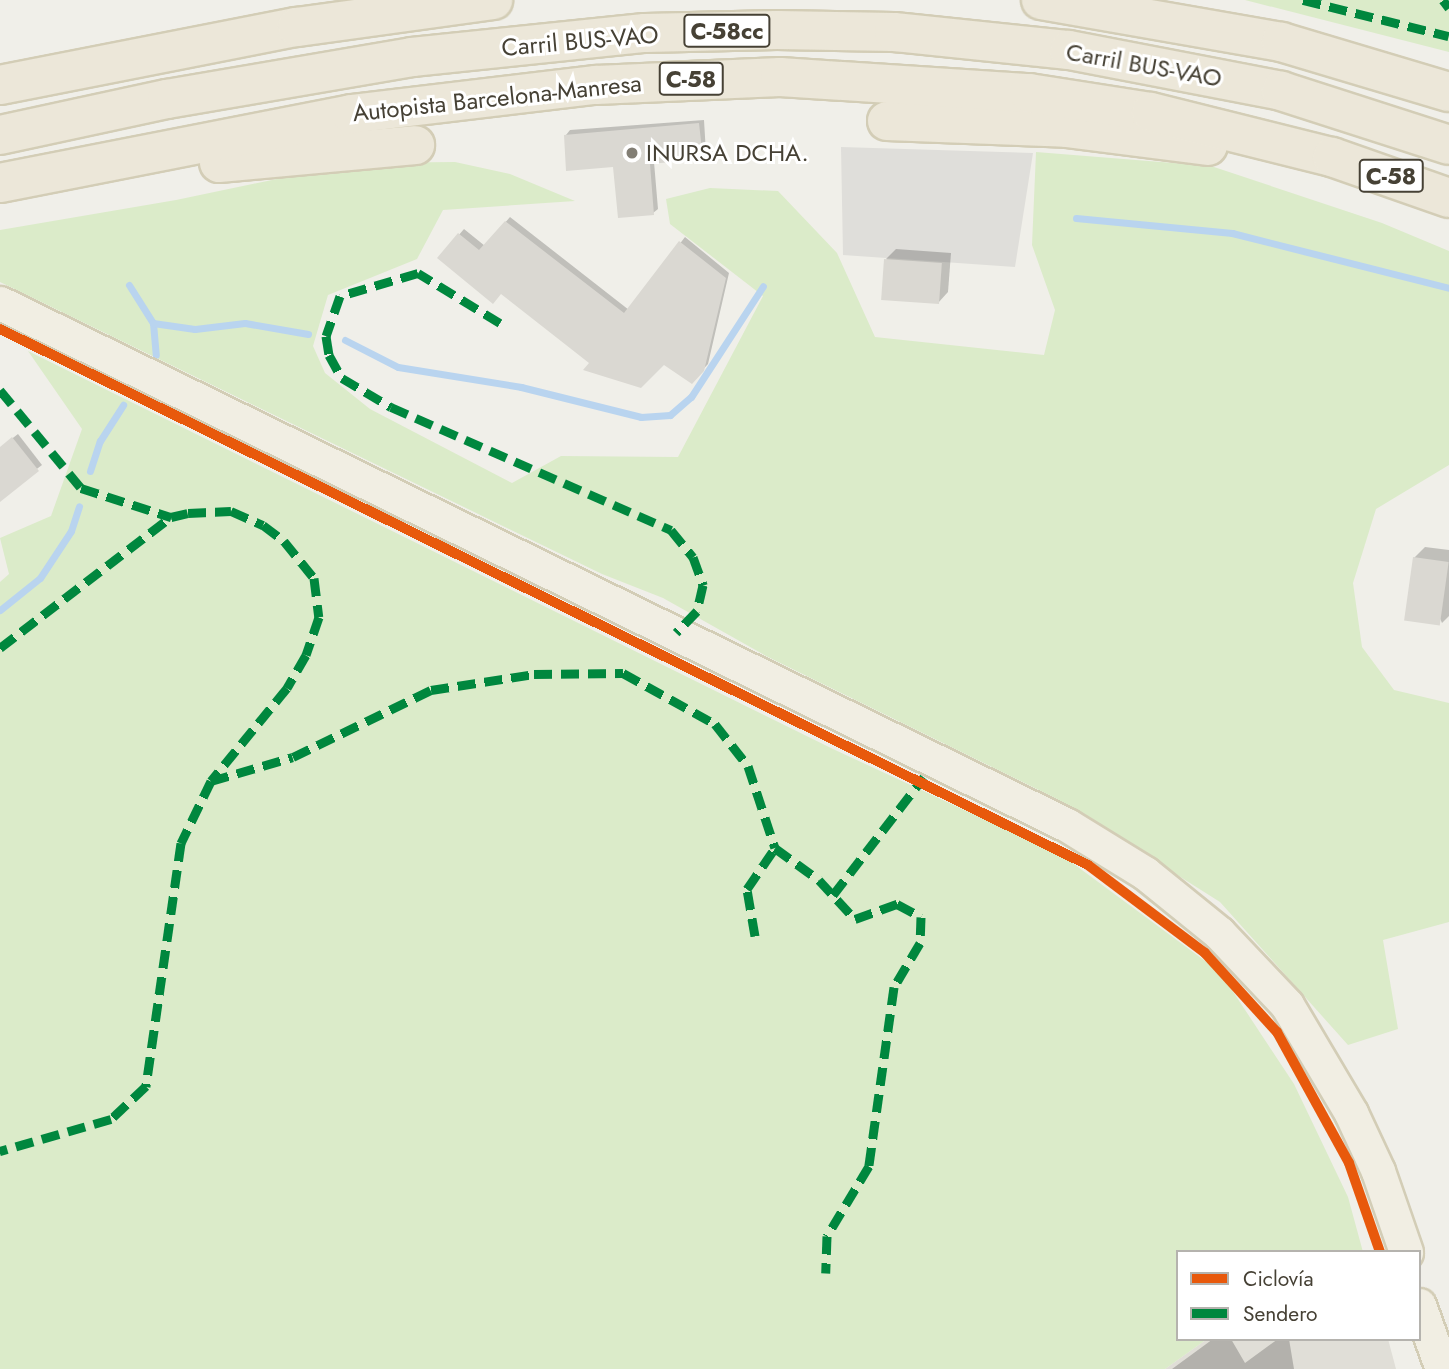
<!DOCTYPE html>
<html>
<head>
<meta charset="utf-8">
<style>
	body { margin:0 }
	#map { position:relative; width:1449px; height:1369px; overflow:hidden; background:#f0efe9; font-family:Jost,sans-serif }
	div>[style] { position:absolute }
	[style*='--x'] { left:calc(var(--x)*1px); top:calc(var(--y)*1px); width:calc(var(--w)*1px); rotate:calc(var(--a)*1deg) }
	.industrial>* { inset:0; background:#e0ded7 }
	.green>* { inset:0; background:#dbebc9 }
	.parking>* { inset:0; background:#dfdeda }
	.shadow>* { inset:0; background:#0003 }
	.stream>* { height:7px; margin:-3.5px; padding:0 3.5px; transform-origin:3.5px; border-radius:3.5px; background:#b9d4ef }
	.building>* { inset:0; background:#dad8d2; transform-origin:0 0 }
	.roads { filter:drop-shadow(2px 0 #d3cdb6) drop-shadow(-2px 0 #d3cdb6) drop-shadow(0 2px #d3cdb6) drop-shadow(0 -2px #d3cdb6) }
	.major>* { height:33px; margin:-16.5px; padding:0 16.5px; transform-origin:16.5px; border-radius:16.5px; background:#f1eee3 }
	.highway>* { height:38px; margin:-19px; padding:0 19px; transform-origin:19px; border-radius:19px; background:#ece7d9 }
	.quiet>* { height:9px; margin-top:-4.5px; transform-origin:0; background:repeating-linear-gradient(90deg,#00873e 0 18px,transparent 0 27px) }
	.cycleway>* { height:10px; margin:-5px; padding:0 5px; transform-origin:5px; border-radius:5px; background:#e8590c }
	.dots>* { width:19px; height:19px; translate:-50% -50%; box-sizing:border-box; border:4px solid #fff; border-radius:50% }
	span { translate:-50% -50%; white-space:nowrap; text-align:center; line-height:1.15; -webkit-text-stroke:6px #fff; paint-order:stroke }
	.shield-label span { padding:2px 5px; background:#fff; border:2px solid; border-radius:5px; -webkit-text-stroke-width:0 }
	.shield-label { font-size:23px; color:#464135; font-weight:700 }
	.street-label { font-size:24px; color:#464135 }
	.poi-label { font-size:24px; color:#464135 }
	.left { translate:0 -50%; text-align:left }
	.legend { position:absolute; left:1176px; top:1250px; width:245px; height:91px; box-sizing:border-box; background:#fff; border:2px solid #b5b3ae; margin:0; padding:9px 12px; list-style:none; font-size:21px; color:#464135 }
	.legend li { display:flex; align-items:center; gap:14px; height:35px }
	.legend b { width:35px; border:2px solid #b5b3ae }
</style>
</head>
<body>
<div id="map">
	<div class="industrial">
		<i style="clip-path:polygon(1207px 1339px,1388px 1339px,1396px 1369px,1165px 1369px)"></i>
	</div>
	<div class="green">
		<i style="clip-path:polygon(1245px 0,1449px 0,1449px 52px)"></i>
		<i style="clip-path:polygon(1036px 152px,1211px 166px,1382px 223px,1449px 251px,1449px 465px,1376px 509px,1353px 583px,1362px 647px,1394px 690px,1449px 703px,1449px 922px,1383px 940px,1398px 1029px,1348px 1045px,1220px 902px,1057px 799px,766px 656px,663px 598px,602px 574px,0 282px,0 230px,176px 200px,354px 163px,455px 162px,510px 174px,575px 201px,443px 210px,417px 259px,328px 295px,313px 346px,325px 373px,370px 409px,512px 483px,561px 456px,678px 457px,763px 296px,670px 224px,666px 199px,710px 188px,778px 191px,837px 253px,875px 337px,1044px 355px,1055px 310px,1032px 245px)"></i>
		<i style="clip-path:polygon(28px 351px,833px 749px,1063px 856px,1220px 972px,1294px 1084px,1348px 1197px,1363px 1252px,1178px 1252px,1178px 1339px,1207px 1339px,1165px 1369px,0 1369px,0 582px,9px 574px,0 538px,51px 516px,82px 429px)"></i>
	</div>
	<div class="parking">
		<i style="clip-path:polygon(841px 147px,1033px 153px,1015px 267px,843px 255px)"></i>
	</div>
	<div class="shadow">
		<i style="clip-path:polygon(704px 120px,706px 153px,702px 158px,654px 162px,658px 209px,653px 213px,615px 165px,566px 135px,570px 130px)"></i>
		<i style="clip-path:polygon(510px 217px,629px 310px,685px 237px,729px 273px,708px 364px,691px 382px,664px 363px,591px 363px,502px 292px,439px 258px,464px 229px,485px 246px)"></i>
		<i style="clip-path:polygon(896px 249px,951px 253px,948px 292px,938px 303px,886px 259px)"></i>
		<i style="clip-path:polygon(18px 434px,42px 465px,0 497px,0 448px)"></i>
		<i style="clip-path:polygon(1425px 547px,1449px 550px,1449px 616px,1442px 623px,1414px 558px)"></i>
		<i style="clip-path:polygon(1213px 1339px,1231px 1339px,1245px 1363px,1278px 1339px,1289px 1339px,1294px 1369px,1172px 1369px)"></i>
	</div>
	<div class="stream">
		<i style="--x:1076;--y:218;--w:157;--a:5.5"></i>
		<i style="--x:1232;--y:233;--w:224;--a:14.2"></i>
		<i style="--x:129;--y:285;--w:45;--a:57.7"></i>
		<i style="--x:153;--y:323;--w:32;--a:85"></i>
		<i style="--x:153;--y:323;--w:42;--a:8.1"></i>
		<i style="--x:195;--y:329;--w:50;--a:-6.8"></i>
		<i style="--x:245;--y:323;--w:64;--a:9.9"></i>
		<i style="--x:345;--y:340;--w:59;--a:27"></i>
		<i style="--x:398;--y:367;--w:125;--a:9.2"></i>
		<i style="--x:521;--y:387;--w:124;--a:14"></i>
		<i style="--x:641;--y:417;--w:29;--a:-4"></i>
		<i style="--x:670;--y:415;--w:28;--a:-41"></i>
		<i style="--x:691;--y:397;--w:132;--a:-57"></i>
		<i style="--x:90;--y:471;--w:32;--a:-72"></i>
		<i style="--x:100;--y:441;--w:43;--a:-57.4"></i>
		<i style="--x:0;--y:610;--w:51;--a:-38.7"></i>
		<i style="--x:40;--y:578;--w:56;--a:-56.6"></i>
		<i style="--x:71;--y:531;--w:26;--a:-72"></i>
	</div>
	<div class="building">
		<i style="clip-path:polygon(699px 123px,703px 159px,650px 164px,654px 215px,618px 218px,613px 167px,566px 171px,564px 135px)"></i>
		<i style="clip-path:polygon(505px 221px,624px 313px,679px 241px,726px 278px,704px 371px,692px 384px,664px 365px,641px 388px,583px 370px,589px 363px,501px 294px,493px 304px,437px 258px,458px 233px,479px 250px)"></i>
		<i style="left:884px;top:259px;width:58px;height:41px;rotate:4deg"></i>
		<i style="clip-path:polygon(12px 437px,39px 471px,0 502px,0 447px)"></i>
		<i style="left:1413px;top:557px;width:36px;height:64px;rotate:8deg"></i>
	</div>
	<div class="roads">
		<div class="major">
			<i style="--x:0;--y:303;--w:1188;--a:26.07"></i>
			<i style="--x:1067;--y:825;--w:92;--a:31.6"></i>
			<i style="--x:1145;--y:873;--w:95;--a:39"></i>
			<i style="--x:1219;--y:933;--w:99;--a:46.6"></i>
			<i style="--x:1287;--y:1005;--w:126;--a:59.3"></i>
			<i style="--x:1351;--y:1113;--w:64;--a:65"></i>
			<i style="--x:1378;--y:1171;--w:86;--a:70.9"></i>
			<i style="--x:1419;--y:1305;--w:68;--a:70.2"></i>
		</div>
		<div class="highway">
			<i style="--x:1041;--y:0;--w:244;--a:9.9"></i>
			<i style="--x:1281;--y:42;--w:175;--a:16.6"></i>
			<i style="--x:0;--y:85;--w:303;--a:-11.1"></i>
			<i style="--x:297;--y:27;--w:198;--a:-7.8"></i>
			<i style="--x:887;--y:121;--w:179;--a:2.2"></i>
			<i style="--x:1066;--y:128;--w:143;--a:7.2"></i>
			<i style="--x:0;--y:135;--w:171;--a:-12.2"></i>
			<i style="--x:167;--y:99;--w:249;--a:-9.7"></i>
			<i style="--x:412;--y:57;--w:234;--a:-5.9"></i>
			<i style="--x:645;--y:33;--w:132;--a:-1.3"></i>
			<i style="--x:777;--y:30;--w:117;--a:1"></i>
			<i style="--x:894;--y:32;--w:176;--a:5.9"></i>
			<i style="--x:1069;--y:50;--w:216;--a:10.9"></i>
			<i style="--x:1281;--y:91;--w:176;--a:17.8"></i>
			<i style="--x:219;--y:163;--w:197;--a:-5.2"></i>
			<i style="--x:0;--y:183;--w:358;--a:-11.1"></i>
			<i style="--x:351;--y:114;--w:247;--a:-6.8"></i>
			<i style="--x:596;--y:85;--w:184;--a:-2.5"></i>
			<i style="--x:780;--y:77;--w:250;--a:3.7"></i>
			<i style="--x:1029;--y:93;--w:123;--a:8.9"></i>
			<i style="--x:1151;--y:112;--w:187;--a:14"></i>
			<i style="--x:1332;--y:157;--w:124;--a:19.3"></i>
		</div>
	</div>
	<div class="quiet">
		<i style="--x:1303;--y:0;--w:150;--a:13.9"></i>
		<i style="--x:1443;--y:0;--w:10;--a:53"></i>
		<i style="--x:500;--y:323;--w:96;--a:-148.6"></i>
		<i style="--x:418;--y:273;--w:81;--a:163.6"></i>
		<i style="--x:340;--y:296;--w:42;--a:109.3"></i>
		<i style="--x:326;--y:336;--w:19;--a:81"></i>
		<i style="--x:329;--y:355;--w:26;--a:61"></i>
		<i style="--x:342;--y:378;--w:57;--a:30.6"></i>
		<i style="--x:391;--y:407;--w:306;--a:23.7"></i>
		<i style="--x:671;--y:530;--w:35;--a:51"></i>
		<i style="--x:693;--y:557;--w:30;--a:70"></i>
		<i style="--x:703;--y:585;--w:27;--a:103"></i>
		<i style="--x:697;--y:611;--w:30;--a:134"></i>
		<i style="--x:0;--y:390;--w:127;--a:50.4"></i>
		<i style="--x:81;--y:488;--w:95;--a:17.9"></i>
		<i style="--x:0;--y:648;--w:215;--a:-37.5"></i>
		<i style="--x:171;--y:517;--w:17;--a:-13"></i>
		<i style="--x:188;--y:513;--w:43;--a:-2.7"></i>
		<i style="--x:231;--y:511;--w:35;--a:24"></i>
		<i style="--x:263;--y:525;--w:26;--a:37"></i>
		<i style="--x:284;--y:541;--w:48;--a:51"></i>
		<i style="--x:314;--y:578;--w:39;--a:83"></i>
		<i style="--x:319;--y:617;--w:40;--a:108.9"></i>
		<i style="--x:306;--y:655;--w:38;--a:120"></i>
		<i style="--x:287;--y:688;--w:120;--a:129.3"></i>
		<i style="--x:211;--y:781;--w:69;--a:115.8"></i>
		<i style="--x:181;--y:843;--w:246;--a:98.2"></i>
		<i style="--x:146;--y:1086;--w:48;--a:136.7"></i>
		<i style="--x:111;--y:1119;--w:116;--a:163.9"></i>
		<i style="--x:211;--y:781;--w:85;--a:-16.3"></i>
		<i style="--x:293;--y:757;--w:153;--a:-25.9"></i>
		<i style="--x:431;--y:690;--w:104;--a:-8.8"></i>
		<i style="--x:534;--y:674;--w:89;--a:-0.6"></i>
		<i style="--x:623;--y:673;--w:105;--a:29"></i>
		<i style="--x:715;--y:724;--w:53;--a:51.8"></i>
		<i style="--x:748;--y:766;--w:86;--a:71.8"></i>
		<i style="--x:775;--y:848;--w:54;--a:36"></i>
		<i style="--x:819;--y:880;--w:53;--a:47.3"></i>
		<i style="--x:855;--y:919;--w:45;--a:-19.7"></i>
		<i style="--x:897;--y:904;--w:27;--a:28"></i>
		<i style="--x:921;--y:917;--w:26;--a:92"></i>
		<i style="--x:920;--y:943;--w:51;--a:120.6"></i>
		<i style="--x:894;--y:987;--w:181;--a:98"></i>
		<i style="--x:869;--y:1166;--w:82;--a:121"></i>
		<i style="--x:827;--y:1236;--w:37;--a:92"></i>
		<i style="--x:833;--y:895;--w:149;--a:-52.4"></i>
		<i style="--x:755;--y:936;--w:48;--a:-99.7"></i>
		<i style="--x:747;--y:889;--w:50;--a:-55.7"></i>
	</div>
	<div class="cycleway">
		<i style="--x:0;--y:329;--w:1213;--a:26.23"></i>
		<i style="--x:1088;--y:865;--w:146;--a:36.9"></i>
		<i style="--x:1205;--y:953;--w:107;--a:47.7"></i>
		<i style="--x:1277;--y:1032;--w:149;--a:61.2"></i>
		<i style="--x:1349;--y:1163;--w:94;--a:70.8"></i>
	</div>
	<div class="dots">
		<i style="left:632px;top:153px;background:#827e74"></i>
	</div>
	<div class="shield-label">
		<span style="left:727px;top:31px">C-58cc</span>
		<span style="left:691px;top:79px">C-58</span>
		<span style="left:1391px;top:176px">C-58</span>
	</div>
	<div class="street-label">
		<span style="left:580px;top:41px;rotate:-5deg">Carril BUS-VAO</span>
		<span style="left:1144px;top:65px;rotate:10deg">Carril BUS-VAO</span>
		<span style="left:497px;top:98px;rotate:-6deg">Autopista Barcelona-Manresa</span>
	</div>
	<div class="poi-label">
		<span class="left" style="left:646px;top:153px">INURSA DCHA.</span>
	</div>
	<ul class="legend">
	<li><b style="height:9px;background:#e8590c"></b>Ciclovía</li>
	<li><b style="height:9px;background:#00873e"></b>Sendero</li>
	</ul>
</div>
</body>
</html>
